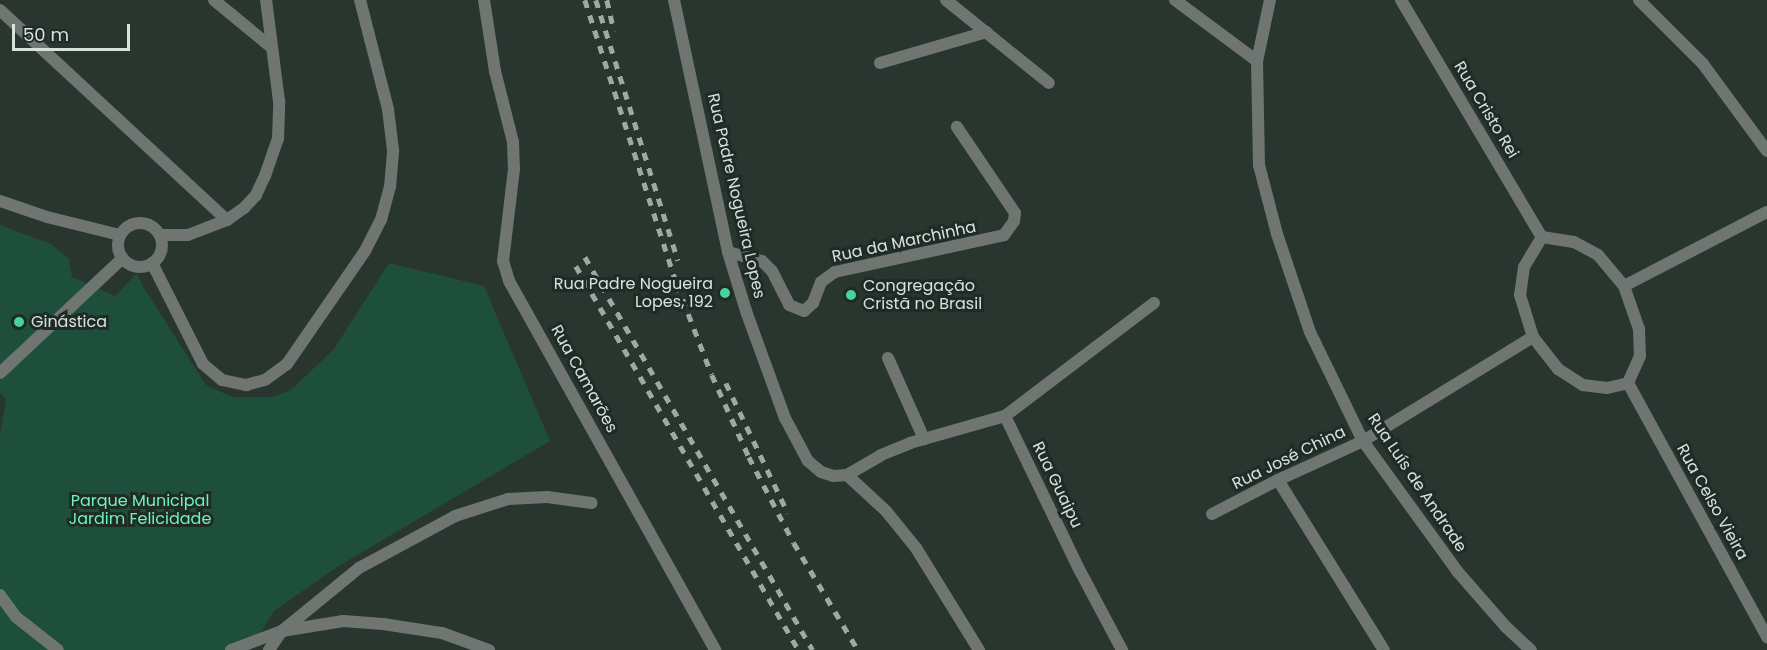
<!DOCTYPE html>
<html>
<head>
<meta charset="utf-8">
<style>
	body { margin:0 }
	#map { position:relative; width:1767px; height:650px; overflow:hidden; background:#29362f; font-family:Poppins,sans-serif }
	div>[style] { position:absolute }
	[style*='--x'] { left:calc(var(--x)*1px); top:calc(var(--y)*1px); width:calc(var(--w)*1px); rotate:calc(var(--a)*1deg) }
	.green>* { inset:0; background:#1e4f3c }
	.street>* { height:12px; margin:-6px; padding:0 6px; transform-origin:6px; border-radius:6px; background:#6f7672 }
	.street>.ring { margin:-6px; padding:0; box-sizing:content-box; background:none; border:12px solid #6f7672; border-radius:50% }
	.rail>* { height:4.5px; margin-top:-2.25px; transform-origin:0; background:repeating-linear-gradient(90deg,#9fa9a4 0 8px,transparent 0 16px) }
	.dots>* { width:16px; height:16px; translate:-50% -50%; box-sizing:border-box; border:3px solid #1f2c26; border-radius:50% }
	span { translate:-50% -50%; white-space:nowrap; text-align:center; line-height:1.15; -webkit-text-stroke:6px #1f2c26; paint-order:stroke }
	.street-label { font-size:16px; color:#d9e1dd }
	.poi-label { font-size:16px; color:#d9e1dd }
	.right { translate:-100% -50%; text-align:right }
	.left { translate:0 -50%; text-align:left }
	.park-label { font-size:16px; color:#6ef3bd }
	.scale { position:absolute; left:12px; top:24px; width:118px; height:27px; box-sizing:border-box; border:3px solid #d9e1dd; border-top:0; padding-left:8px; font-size:18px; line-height:21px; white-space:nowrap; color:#d9e1dd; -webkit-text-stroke:4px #1f2c26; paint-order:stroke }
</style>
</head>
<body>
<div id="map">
	<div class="green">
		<i style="clip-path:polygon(0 225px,51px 244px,69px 259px,72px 277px,115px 296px,137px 273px,142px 285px,206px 385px,232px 397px,272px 397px,291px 390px,334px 349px,389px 263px,484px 286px,550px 441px,337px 567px,274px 611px,250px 650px,0 650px,0 435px,6px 399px,0 393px)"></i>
	</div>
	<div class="street">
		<i style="--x:214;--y:0;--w:74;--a:39.5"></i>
		<i style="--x:484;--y:0;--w:72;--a:81.2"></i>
		<i style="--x:495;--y:71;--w:73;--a:75.8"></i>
		<i style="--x:513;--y:142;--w:27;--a:88"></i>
		<i style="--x:514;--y:169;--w:93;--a:96.8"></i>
		<i style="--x:503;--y:261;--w:21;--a:73"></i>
		<i style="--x:509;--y:281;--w:423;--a:60.8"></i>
		<i style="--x:674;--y:0;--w:258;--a:77.9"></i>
		<i style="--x:728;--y:252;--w:62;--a:73"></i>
		<i style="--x:746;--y:311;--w:114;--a:70"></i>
		<i style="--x:785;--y:418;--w:49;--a:61.9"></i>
		<i style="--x:808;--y:461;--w:17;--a:40"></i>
		<i style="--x:821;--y:472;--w:13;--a:18"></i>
		<i style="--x:833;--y:476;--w:14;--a:-4"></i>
		<i style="--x:847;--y:475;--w:53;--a:42.7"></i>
		<i style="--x:886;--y:511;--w:48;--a:51"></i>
		<i style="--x:916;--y:548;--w:120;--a:58.3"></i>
		<i style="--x:946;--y:0;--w:132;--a:38.9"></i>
		<i style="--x:1175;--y:0;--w:102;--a:36.6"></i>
		<i style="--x:1270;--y:0;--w:62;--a:102"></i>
		<i style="--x:1257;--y:61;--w:104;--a:88.9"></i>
		<i style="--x:1259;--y:165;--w:71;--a:75.4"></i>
		<i style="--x:1277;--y:234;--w:103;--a:71.4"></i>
		<i style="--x:1310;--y:332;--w:121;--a:64.1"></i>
		<i style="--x:1363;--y:441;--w:160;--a:54.1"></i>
		<i style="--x:1457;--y:571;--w:74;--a:48.8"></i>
		<i style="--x:1506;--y:627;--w:34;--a:43"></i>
		<i style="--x:1401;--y:0;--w:276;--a:59.3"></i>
		<i style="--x:1639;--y:0;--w:91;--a:45"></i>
		<i style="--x:1703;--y:64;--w:108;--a:53.7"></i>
		<i style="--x:0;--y:10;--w:309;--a:42.8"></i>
		<i style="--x:880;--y:63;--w:111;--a:-16.2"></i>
		<i style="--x:0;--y:201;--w:50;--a:18.8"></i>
		<i style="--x:47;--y:217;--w:75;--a:13.9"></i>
		<i class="ring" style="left:118px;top:223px;width:32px;height:32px"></i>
		<i style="--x:160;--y:235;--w:28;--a:0"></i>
		<i style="--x:188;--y:235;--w:42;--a:-21"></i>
		<i style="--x:227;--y:220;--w:21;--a:-35"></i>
		<i style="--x:244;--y:208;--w:18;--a:-47"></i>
		<i style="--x:256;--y:195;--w:21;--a:-65"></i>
		<i style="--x:265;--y:176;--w:39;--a:-71"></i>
		<i style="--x:278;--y:139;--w:38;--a:-88"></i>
		<i style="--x:279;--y:101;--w:102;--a:-97.3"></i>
		<i style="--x:1542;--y:237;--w:35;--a:121"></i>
		<i style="--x:1524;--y:267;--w:28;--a:98"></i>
		<i style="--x:1520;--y:295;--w:44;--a:72.8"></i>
		<i style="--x:1533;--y:337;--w:41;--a:52"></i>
		<i style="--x:1558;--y:369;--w:30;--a:33"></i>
		<i style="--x:1583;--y:385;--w:24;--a:7"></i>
		<i style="--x:1607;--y:388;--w:22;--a:-13"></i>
		<i style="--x:1542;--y:237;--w:32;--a:9"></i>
		<i style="--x:1574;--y:242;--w:27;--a:28"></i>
		<i style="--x:1598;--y:255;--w:40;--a:50"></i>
		<i style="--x:1624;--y:286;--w:46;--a:70.8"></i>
		<i style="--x:1639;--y:329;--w:27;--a:88"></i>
		<i style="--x:1640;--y:356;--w:30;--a:114"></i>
		<i style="--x:728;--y:252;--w:35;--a:15"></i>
		<i style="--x:762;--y:261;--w:14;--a:45"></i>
		<i style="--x:772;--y:271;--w:38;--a:63"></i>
		<i style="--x:789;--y:305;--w:16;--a:22"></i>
		<i style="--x:804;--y:311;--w:12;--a:-42"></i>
		<i style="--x:813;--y:303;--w:22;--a:-69"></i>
		<i style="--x:821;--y:282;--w:17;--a:-36"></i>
		<i style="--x:835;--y:272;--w:173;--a:-12.3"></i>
		<i style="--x:1004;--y:235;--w:17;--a:-54"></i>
		<i style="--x:1014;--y:221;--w:8;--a:-83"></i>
		<i style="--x:1015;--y:213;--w:104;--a:-124"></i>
		<i style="--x:152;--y:263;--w:113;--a:63.2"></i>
		<i style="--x:203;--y:364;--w:25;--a:40"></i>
		<i style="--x:222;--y:380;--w:25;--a:12"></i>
		<i style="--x:246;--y:385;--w:20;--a:-15"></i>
		<i style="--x:265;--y:380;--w:27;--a:-36"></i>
		<i style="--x:287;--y:364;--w:137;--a:-55.4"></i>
		<i style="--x:365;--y:251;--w:35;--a:-63"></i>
		<i style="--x:381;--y:220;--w:34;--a:-75"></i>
		<i style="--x:390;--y:187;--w:37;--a:-85"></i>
		<i style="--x:393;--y:150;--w:41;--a:-97"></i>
		<i style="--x:388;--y:109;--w:113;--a:-104.4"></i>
		<i style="--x:1624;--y:286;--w:161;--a:-27.4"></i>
		<i style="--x:888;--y:358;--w:89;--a:66"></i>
		<i style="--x:0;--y:373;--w:168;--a:-43.1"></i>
		<i style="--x:1628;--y:383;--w:290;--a:61.3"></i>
		<i style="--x:1005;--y:416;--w:170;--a:64.2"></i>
		<i style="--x:1079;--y:569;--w:92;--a:62"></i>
		<i style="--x:847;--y:475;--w:39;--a:-30"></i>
		<i style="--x:881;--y:455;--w:31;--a:-22"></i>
		<i style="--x:910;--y:443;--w:99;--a:-15.9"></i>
		<i style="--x:1005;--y:416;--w:187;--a:-37.2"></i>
		<i style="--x:1278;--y:480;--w:200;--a:58.1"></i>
		<i style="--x:1212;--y:514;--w:74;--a:-27.3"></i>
		<i style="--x:1278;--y:480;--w:94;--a:-24.6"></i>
		<i style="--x:1363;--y:441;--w:199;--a:-31.5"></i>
		<i style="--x:0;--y:595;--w:27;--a:54"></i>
		<i style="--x:16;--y:617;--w:53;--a:38.2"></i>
		<i style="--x:231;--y:650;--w:54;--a:-20.4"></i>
		<i style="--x:282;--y:631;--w:62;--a:-9.3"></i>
		<i style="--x:343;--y:621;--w:40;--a:4.3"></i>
		<i style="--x:383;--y:624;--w:60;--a:8.7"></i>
		<i style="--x:442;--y:633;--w:50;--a:19.9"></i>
		<i style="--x:269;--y:650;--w:23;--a:-56"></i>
		<i style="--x:282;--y:631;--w:99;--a:-39.3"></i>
		<i style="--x:359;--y:568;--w:109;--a:-28.4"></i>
		<i style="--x:455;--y:516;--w:56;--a:-17.8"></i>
		<i style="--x:508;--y:499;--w:39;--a:-3"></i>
		<i style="--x:547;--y:497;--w:45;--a:7.6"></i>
	</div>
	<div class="rail">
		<i style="--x:585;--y:0;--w:299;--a:72.1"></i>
		<i style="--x:677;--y:284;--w:97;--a:69"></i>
		<i style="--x:712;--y:375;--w:90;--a:65.7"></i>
		<i style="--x:749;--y:457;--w:97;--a:62.4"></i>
		<i style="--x:794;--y:543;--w:125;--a:59.1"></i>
		<i style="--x:596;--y:0;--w:273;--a:72.5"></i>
		<i style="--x:607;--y:0;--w:32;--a:77"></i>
		<i style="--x:585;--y:257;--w:454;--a:59.9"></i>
		<i style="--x:576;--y:266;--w:444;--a:59.9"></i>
		<i style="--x:726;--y:383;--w:144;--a:64.5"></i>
	</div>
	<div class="dots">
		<i style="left:725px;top:293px;background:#45d49f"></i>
		<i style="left:851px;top:295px;background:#45d49f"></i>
		<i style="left:19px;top:322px;background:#45d49f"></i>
	</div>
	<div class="street-label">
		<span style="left:1486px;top:110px;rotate:59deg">Rua Cristo Rei</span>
		<span style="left:736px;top:196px;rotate:77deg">Rua Padre Nogueira Lopes</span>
		<span style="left:904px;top:242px;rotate:-12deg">Rua da Marchinha</span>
		<span style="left:584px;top:379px;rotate:61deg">Rua Camarões</span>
		<span style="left:1289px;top:458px;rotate:-26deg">Rua José China</span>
		<span style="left:1417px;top:483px;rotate:56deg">Rua Luís de Andrade</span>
		<span style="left:1057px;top:485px;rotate:64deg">Rua Guaipu</span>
		<span style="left:1712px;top:502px;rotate:61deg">Rua Celso Vieira</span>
	</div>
	<div class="poi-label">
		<span class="right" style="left:713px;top:293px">Rua Padre Nogueira<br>Lopes, 192</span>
		<span class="left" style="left:863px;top:295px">Congregação<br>Cristã no Brasil</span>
		<span class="left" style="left:31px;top:322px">Ginástica</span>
	</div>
	<div class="park-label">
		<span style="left:140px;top:510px">Parque Municipal<br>Jardim Felicidade</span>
	</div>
	<div class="scale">50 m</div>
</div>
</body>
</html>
